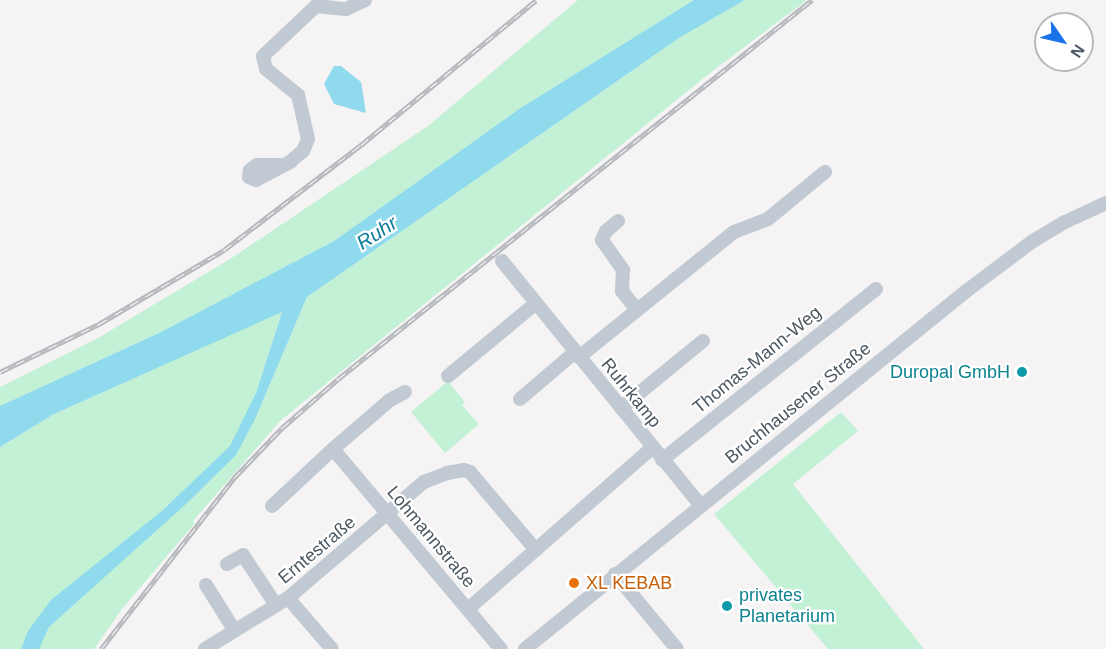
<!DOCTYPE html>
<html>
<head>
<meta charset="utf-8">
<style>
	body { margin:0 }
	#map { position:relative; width:1106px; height:649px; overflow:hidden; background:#f5f3f3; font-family:Arial,sans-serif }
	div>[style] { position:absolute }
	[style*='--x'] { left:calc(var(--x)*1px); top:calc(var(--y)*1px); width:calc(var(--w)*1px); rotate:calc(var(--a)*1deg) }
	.green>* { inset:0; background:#c3f1d5 }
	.water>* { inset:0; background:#90daee }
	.minor>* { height:14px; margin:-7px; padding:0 7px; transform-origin:7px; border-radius:7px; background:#c1cad2 }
	.rail>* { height:5px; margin-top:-2.5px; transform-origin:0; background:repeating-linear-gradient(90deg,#fff 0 9px,#b5b8bd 0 18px); box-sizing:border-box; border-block:2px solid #b5b8bd }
	.dots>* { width:16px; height:16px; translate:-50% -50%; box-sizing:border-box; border:3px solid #fff; border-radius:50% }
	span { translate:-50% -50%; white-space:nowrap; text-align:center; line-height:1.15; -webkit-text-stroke:4.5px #fff; paint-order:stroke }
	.street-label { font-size:18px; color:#4a5661 }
	.culture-label { font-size:18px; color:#0d838f }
	.right { translate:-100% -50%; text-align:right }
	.left { translate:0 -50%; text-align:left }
	.food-label { font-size:18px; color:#c56008 }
	.water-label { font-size:20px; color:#0c7c9b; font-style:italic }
	.north { position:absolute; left:1034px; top:12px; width:60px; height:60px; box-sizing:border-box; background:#fff; border:2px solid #b7bbc0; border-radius:50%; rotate:124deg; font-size:16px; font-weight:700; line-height:24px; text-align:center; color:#4a5661 }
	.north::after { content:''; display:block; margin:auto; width:21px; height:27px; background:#1a73e8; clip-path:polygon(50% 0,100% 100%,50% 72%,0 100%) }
</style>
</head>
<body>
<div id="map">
	<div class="green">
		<i style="clip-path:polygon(578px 0,694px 0,519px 109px,334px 241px,161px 332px,0 406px,0 387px,98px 338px,230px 259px,428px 126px)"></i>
		<i style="clip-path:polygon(745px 0,807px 0,710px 73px,280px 421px,193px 521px,195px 523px,122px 609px,94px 649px,0 649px,0 447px,54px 414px,282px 311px,256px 393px,245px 418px,255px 419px,307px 297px,679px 38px)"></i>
		<i style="clip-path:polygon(448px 381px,465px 402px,462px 405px,479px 424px,445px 453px,411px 412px)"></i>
		<i style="clip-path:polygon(841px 412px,858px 431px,793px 484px,924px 649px,828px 649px,714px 514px)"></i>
	</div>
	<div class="water">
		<i style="clip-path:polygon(694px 0,745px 0,679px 38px,307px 297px,255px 419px,236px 455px,186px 504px,49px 627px,39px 649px,21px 649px,28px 631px,51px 600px,163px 510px,230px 446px,256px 393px,282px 312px,54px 414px,0 447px,0 406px,161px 332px,334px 241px,519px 109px)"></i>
		<i style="clip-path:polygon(334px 66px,341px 66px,361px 82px,366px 113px,334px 104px,324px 84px)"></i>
	</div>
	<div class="minor">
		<i style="--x:280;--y:165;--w:23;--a:180"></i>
		<i style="--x:257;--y:165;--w:9;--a:144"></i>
		<i style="--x:250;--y:170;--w:7;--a:98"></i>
		<i style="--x:249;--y:177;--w:8;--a:23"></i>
		<i style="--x:256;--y:180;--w:40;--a:-28"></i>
		<i style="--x:291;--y:161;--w:16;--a:-40"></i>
		<i style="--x:303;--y:151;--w:13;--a:-67"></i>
		<i style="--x:308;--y:139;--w:45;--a:-102.8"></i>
		<i style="--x:298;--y:95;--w:41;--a:-140.9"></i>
		<i style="--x:266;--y:69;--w:13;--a:-103"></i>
		<i style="--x:263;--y:56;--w:73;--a:-43.3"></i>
		<i style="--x:316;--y:6;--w:30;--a:6"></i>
		<i style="--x:346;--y:9;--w:21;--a:-25"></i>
		<i style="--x:618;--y:221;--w:16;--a:140"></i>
		<i style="--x:606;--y:231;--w:10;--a:114"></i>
		<i style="--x:602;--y:240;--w:37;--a:55"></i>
		<i style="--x:623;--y:270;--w:21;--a:93"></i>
		<i style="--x:622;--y:291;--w:24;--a:52"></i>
		<i style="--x:502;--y:261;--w:314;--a:50.9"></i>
		<i style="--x:579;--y:357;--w:199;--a:-38.9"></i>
		<i style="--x:734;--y:232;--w:36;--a:-21"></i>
		<i style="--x:768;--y:219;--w:74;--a:-39.5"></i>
		<i style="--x:448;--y:376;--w:113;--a:-39.6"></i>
		<i style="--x:520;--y:399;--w:72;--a:-40.5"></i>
		<i style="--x:621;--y:408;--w:106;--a:-39.3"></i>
		<i style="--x:333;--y:449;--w:261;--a:50"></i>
		<i style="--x:662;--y:460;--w:274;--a:-38.6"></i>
		<i style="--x:272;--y:506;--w:83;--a:-43.1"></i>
		<i style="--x:333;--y:449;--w:75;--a:-40.7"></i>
		<i style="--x:390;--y:400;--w:17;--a:-28"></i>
		<i style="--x:227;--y:564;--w:18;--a:-29"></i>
		<i style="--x:243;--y:555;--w:60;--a:56.6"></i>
		<i style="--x:615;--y:574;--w:97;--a:50.4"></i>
		<i style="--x:206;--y:585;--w:54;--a:57.8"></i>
		<i style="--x:288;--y:598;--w:67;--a:49.2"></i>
		<i style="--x:468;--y:609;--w:244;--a:-41.2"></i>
		<i style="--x:205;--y:649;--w:97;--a:-31.6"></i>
		<i style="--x:288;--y:598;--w:179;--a:-40.5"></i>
		<i style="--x:424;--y:482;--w:25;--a:-21"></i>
		<i style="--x:447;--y:473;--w:17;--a:-10"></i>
		<i style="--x:464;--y:470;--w:6;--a:18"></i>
		<i style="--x:470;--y:472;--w:102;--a:49.8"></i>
		<i style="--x:525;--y:649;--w:567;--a:-39.05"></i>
		<i style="--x:965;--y:292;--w:85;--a:-36.9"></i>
		<i style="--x:1033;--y:241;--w:37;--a:-31"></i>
		<i style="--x:1065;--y:222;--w:45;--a:-24.9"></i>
	</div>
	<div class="rail">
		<i style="--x:0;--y:372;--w:110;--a:-25.9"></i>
		<i style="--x:99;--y:324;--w:145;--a:-30.6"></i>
		<i style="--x:224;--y:250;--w:173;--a:-37.5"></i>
		<i style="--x:361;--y:145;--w:227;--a:-39.6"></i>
		<i style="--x:101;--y:649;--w:217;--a:-52.1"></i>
		<i style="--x:234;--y:478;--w:69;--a:-46.2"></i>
		<i style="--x:282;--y:428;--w:74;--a:-41.2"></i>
		<i style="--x:338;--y:379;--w:607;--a:-38.65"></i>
	</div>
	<div class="dots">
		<i style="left:1022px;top:372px;background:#0f9aa8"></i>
		<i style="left:574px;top:583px;background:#e8710a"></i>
		<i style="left:727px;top:606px;background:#0f9aa8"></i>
	</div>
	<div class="street-label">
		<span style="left:757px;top:360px;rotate:-39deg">Thomas-Mann-Weg</span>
		<span style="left:631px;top:393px;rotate:51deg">Ruhrkamp</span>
		<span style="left:798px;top:403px;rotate:-39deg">Bruchhausener Straße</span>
		<span style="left:431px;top:537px;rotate:50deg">Lohmannstraße</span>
		<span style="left:317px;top:550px;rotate:-40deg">Erntestraße</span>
	</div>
	<div class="culture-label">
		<span class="right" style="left:1010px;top:372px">Duropal GmbH</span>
		<span class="left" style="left:739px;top:606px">privates<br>Planetarium</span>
	</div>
	<div class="food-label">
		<span class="left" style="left:586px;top:583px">XL KEBAB</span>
	</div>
	<div class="water-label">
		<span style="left:377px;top:233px;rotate:-33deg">Ruhr</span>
	</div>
	<div class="north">N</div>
</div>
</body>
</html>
